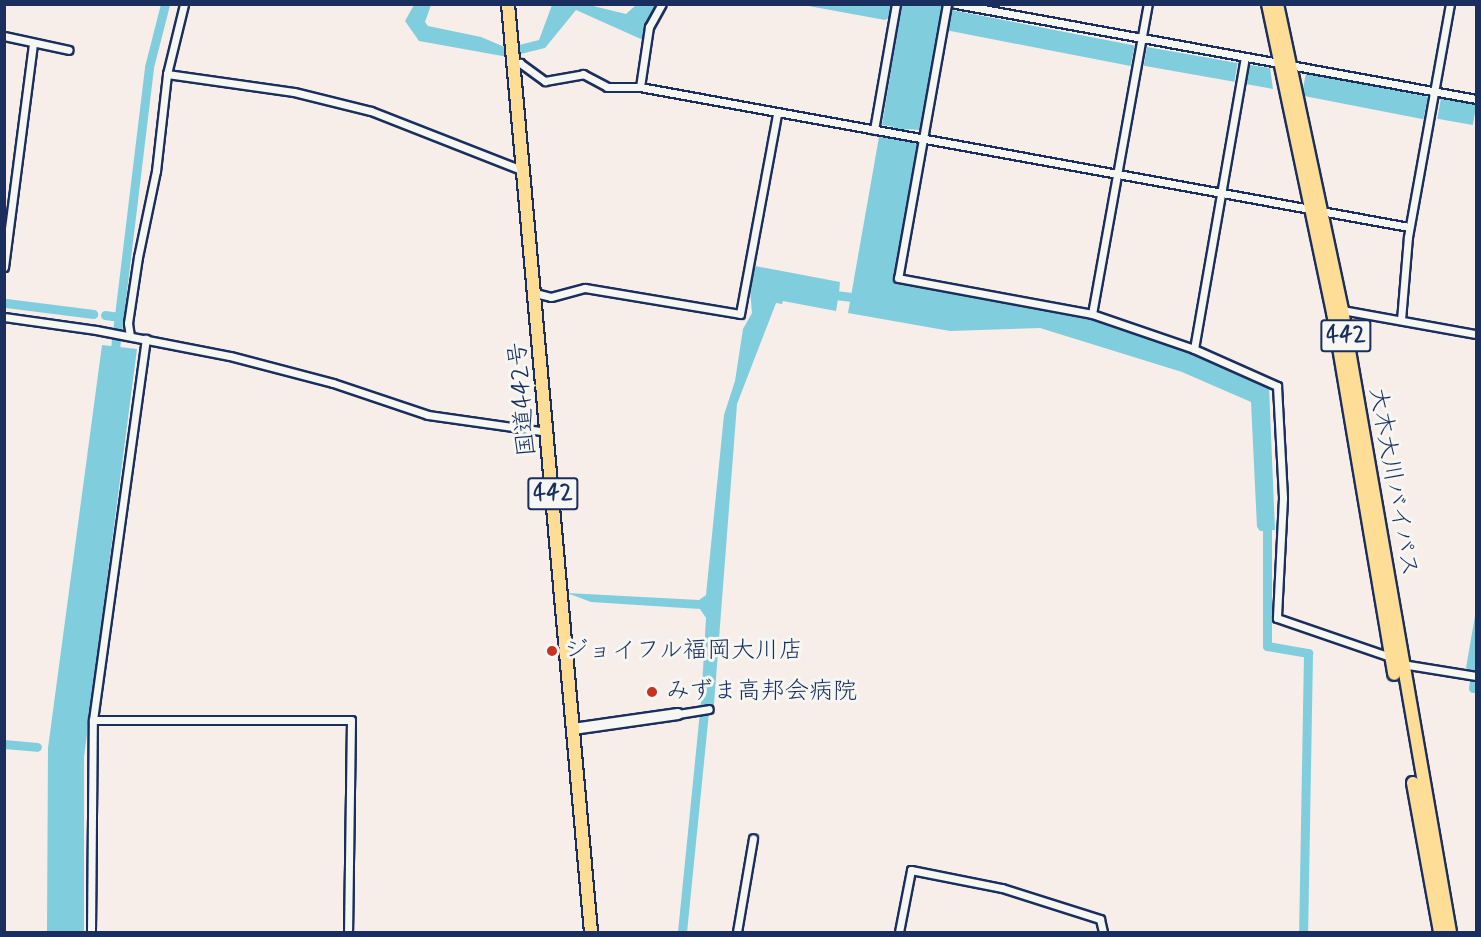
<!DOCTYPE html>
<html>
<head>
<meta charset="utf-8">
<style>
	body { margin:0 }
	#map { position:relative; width:1481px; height:937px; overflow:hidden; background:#f7ede9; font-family:Mynerve,"Klee One",sans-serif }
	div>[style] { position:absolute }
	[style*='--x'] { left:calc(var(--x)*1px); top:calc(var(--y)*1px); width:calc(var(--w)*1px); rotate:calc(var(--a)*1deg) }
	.water>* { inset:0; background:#80cdde; transform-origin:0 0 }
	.canal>* { height:9px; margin:-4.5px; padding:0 4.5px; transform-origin:4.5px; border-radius:4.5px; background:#80cdde }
	.roads { filter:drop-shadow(2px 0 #1b2f5e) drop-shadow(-2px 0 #1b2f5e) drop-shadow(0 2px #1b2f5e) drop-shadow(0 -2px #1b2f5e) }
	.street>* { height:7px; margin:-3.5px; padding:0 3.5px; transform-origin:3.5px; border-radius:3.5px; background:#f6f6f2 }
	.secondary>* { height:10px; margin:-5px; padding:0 5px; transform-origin:5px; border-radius:5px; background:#f6f6f2 }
	.highway>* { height:12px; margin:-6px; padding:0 6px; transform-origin:6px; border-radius:6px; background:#fedd96 }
	.dots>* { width:16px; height:16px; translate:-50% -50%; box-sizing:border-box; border:3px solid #f6f6f2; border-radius:50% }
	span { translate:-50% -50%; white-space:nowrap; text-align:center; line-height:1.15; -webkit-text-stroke:6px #f6f6f2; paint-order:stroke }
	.shield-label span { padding:2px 4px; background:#f6f6f2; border:2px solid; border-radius:4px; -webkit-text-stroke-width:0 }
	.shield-label { font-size:22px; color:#1b2f5e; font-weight:700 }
	.street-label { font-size:24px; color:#1b2f5e }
	.poi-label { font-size:24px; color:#1b2f5e }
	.left { translate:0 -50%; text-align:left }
	.frame { position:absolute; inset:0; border:6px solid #1b2f5e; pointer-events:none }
</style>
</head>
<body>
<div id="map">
	<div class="water">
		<i style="clip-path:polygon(414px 5px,431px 5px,425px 22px,428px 26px,481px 37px,507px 48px,539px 40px,552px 5px,589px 5px,626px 14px,636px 5px,658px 5px,647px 23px,643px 40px,576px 10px,545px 48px,508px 57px,419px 41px,405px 21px)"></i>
		<i style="clip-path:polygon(803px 5px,892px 5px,889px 18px,885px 20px)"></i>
		<i style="clip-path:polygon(902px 5px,943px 5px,920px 130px,906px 129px,903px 139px,917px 144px,893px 283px,1091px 320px,1190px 353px,1269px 387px,1275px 530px,1260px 531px,1257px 527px,1251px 402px,1182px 372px,1040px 328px,950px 331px,848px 313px,879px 137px,890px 138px,894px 127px,882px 125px)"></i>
		<i style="left:952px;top:10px;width:186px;height:21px;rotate:11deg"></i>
		<i style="left:1147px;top:47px;width:92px;height:19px;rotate:10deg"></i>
		<i style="clip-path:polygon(1250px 65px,1270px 68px,1273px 89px,1246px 84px)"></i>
		<i style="left:1306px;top:73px;width:124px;height:23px;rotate:11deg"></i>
		<i style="left:1441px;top:98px;width:36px;height:21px;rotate:10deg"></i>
		<i style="clip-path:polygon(755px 266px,840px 282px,839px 293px,836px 311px,783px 301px,782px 304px,776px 303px,737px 404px,714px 704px,701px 704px,706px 618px,700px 609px,591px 602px,567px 593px,699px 600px,706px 595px,724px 415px,735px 381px,743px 329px,752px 313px,750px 290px)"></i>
		<i style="clip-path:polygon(102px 345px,137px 349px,84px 757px,84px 932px,47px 932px,48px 748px)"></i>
		<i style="clip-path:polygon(1476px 610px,1476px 675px,1466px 668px)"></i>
	</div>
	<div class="canal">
		<i style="--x:827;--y:294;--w:31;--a:7"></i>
		<i style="--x:6;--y:303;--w:88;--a:7.2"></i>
		<i style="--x:105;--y:315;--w:14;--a:8"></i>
		<i style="--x:114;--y:357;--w:292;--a:-83.1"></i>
		<i style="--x:149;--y:67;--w:65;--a:-75.7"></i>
		<i style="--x:1267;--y:520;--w:126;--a:90"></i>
		<i style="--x:1267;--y:646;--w:42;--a:9.7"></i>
		<i style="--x:1308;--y:653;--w:279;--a:91"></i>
		<i style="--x:1473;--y:688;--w:18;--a:-81"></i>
		<i style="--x:4;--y:744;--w:33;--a:5"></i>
		<i style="--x:682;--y:932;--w:240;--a:-84.3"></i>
	</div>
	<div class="roads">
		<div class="street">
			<i style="--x:947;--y:4;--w:278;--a:100.1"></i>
			<i style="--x:898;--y:278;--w:197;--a:10.5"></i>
			<i style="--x:1092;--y:314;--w:108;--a:18.9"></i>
			<i style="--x:1194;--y:349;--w:91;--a:24"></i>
			<i style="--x:1277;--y:386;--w:112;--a:86.9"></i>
			<i style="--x:1283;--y:498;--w:120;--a:92.9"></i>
			<i style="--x:1277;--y:618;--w:123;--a:19"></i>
			<i style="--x:956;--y:4;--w:529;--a:10.35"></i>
			<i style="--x:4;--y:36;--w:66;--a:12.2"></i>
			<i style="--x:513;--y:66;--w:8;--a:-23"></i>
			<i style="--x:520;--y:63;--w:31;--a:36"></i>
			<i style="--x:545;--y:81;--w:39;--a:-10"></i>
			<i style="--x:583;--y:74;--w:27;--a:28"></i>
			<i style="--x:607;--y:87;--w:33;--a:0"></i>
			<i style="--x:640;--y:87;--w:782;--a:10.32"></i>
			<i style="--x:167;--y:74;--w:128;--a:8.1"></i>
			<i style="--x:294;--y:92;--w:79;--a:13.9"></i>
			<i style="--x:371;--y:111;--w:164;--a:21.4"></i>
			<i style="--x:640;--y:87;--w:61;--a:-81.5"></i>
			<i style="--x:649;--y:27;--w:26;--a:-61"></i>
			<i style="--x:874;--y:130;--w:128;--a:-80.1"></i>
			<i style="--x:4;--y:267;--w:224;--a:-82.6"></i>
			<i style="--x:535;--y:293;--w:16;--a:14"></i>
			<i style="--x:551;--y:297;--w:35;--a:-15"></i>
			<i style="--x:585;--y:288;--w:157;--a:9.5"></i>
			<i style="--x:740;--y:314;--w:203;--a:-79.5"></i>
			<i style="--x:1342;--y:310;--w:136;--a:10.2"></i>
			<i style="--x:1092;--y:314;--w:315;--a:-79.8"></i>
			<i style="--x:4;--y:317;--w:93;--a:8"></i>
			<i style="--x:96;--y:330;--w:136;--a:11"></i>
			<i style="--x:230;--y:356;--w:106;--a:14.7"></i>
			<i style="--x:333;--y:383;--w:100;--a:18.6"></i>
			<i style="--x:428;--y:415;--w:120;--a:8.1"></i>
			<i style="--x:1401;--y:320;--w:83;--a:-85.2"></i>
			<i style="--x:1408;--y:237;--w:237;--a:-79.8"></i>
			<i style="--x:130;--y:336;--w:13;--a:-99"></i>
			<i style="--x:128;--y:323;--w:67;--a:-81.4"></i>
			<i style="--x:138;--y:257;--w:88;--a:-78.2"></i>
			<i style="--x:156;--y:171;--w:98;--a:-83.5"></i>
			<i style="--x:167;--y:74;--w:72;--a:-76.3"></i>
			<i style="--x:1194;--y:349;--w:295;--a:-80.1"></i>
			<i style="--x:1402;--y:664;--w:75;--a:9.2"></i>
			<i style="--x:678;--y:714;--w:31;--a:-9"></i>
			<i style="--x:93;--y:720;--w:258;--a:0"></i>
			<i style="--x:351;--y:720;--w:212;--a:90.8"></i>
			<i style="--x:91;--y:932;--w:212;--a:-89.5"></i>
			<i style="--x:93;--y:720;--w:385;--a:-82.1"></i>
			<i style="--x:737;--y:932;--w:95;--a:-80.3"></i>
			<i style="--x:899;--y:932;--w:63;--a:-79"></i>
			<i style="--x:911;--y:870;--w:93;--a:11.2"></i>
			<i style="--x:1002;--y:888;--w:103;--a:17.6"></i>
			<i style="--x:1100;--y:919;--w:13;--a:77"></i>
		</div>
		<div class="secondary">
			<i style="--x:573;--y:729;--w:106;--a:-8.1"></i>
		</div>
		<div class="highway">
			<i style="--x:508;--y:4;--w:932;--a:84.89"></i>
			<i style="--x:1268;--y:4;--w:315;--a:78.1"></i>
			<i style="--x:1333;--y:312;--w:367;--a:80.4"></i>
			<i style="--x:1277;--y:4;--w:313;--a:78"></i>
			<i style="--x:1342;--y:310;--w:631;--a:80.15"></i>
			<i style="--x:1413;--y:783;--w:151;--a:79.7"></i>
		</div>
	</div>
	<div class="dots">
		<i style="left:552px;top:651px;background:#c8321e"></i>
		<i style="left:652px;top:692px;background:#c8321e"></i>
	</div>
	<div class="shield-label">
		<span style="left:1346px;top:336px">442</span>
		<span style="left:553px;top:494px">442</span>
	</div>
	<div class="street-label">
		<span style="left:523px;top:399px;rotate:-95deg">国道442号</span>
		<span style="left:1393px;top:482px;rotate:80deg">大木大川バイパス</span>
	</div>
	<div class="poi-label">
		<span class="left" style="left:564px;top:651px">ジョイフル福岡大川店</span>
		<span class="left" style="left:666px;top:692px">みずま高邦会病院</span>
	</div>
	<div class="frame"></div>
</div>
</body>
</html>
